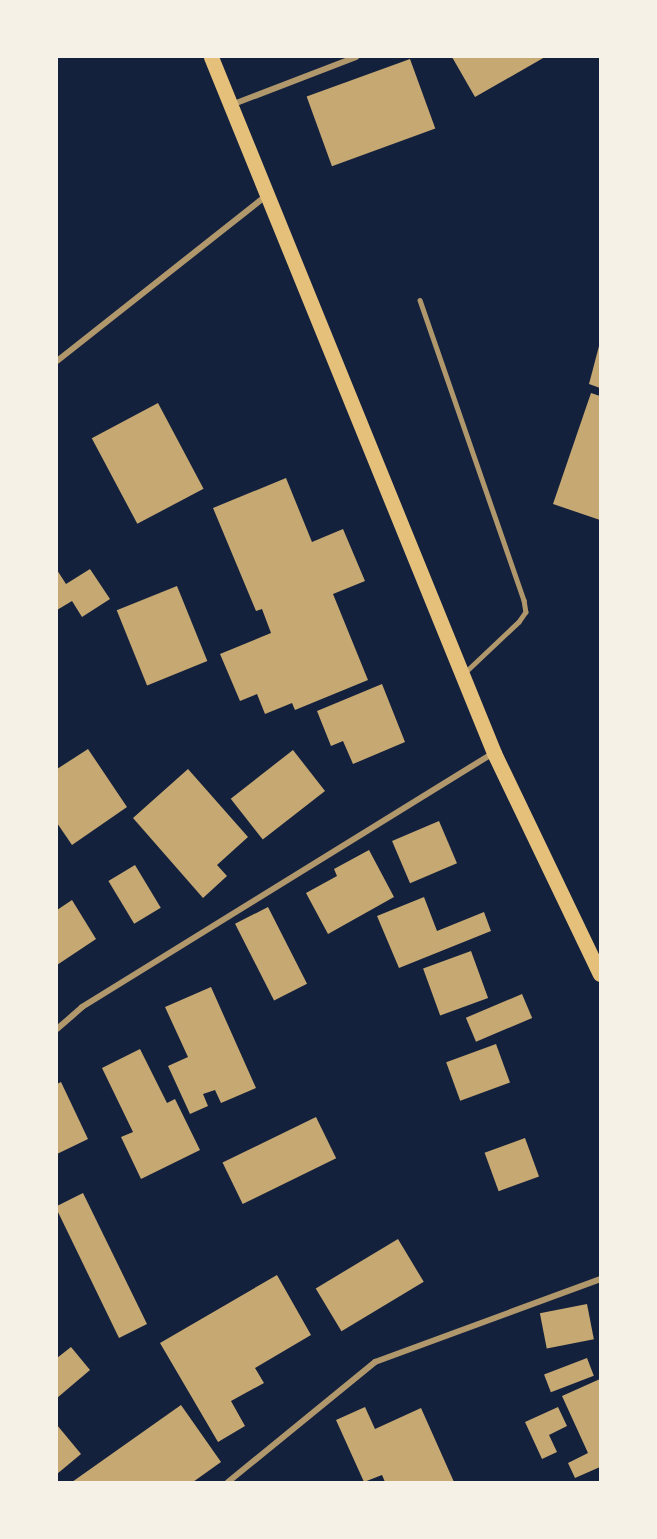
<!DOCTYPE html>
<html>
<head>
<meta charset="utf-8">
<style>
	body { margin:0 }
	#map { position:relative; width:657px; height:1539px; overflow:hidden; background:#14213d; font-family:"Exo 2",sans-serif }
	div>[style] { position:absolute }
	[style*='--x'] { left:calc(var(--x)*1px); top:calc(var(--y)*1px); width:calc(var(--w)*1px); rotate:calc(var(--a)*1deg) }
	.building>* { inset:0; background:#c6a872; transform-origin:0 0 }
	.service>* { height:4.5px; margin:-2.25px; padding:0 2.25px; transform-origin:2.25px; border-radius:2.25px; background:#b1986c }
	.minor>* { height:6px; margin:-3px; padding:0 3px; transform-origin:3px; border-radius:3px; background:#b1986c }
	.primary>* { height:15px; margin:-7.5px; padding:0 7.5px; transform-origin:7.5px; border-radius:7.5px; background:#e5c07b }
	span { translate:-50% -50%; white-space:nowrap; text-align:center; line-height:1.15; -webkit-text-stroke:4.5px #f6f1e7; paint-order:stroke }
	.frame { position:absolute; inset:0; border:58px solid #f6f1e7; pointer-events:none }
</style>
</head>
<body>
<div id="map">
	<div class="building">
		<i style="clip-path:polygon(452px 57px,545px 57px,475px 97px)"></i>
		<i style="left:410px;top:59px;width:74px;height:110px;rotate:70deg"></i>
		<i style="clip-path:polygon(599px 346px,600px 346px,600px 388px,589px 384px)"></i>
		<i style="clip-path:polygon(591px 393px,600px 396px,600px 520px,553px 504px)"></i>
		<i style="left:158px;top:403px;width:97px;height:75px;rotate:62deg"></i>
		<i style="clip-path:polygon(286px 478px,312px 542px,343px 529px,365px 581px,333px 594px,368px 680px,295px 710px,292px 703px,265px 714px,257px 694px,240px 701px,220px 654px,271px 633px,262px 609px,256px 611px,213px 508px)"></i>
		<i style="clip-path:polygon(90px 569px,110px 599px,82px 617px,72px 601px,57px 610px,57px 570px,66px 584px)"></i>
		<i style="left:177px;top:586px;width:81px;height:65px;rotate:68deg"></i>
		<i style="clip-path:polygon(382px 684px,405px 742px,353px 764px,343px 741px,331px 746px,317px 711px)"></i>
		<i style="clip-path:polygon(88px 749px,127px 807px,72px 845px,57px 823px,57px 769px)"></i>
		<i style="left:293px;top:750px;width:52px;height:79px;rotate:52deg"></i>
		<i style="clip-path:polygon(188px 769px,248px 837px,217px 865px,227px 876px,203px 898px,133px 818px)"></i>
		<i style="left:439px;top:821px;width:46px;height:51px;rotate:67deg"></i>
		<i style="clip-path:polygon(369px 850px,394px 897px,328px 934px,306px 893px,337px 876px,334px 869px)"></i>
		<i style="left:135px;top:865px;width:50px;height:31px;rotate:59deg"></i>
		<i style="clip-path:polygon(424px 897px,437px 931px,484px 912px,491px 931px,399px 968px,377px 916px)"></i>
		<i style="clip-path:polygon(72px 900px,96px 939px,57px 965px,57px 910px)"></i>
		<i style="left:268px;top:907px;width:86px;height:37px;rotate:63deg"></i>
		<i style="left:471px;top:951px;width:50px;height:51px;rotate:70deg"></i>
		<i style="clip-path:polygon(211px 987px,256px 1088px,221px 1103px,215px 1090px,203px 1094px,208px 1106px,190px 1114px,168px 1066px,188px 1057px,165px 1007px)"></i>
		<i style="left:522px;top:994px;width:26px;height:61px;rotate:67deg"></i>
		<i style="left:496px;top:1044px;width:41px;height:53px;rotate:70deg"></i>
		<i style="clip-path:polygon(140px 1049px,167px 1103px,175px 1099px,200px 1150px,141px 1179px,121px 1137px,133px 1132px,102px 1068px)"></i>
		<i style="clip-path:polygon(61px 1082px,88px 1139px,57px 1154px,57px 1084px)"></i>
		<i style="left:316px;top:1117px;width:46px;height:104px;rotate:64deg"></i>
		<i style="left:525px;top:1138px;width:41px;height:43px;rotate:70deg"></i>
		<i style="clip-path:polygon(83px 1193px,147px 1324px,119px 1338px,57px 1210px,57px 1206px)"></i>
		<i style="left:398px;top:1239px;width:50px;height:96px;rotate:59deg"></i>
		<i style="clip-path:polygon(277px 1275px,311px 1335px,255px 1368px,264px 1383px,231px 1401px,245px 1426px,218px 1442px,160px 1343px)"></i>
		<i style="left:587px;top:1304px;width:36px;height:48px;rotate:79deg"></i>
		<i style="clip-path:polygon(71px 1347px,90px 1370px,57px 1398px,57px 1358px)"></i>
		<i style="left:587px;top:1358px;width:19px;height:46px;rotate:69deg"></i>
		<i style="clip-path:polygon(600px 1379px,600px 1467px,575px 1478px,568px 1463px,588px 1453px,562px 1396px)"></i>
		<i style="clip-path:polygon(181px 1405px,221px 1462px,193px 1482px,72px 1482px)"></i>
		<i style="clip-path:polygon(365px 1407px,375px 1429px,421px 1408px,454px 1482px,385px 1482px,382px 1475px,364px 1482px,336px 1420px)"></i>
		<i style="clip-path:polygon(558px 1407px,567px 1426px,549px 1435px,557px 1452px,542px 1459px,525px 1422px)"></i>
		<i style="clip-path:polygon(57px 1425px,81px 1454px,57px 1474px)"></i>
	</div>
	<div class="service">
		<i style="--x:420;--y:300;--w:318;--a:70.9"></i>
		<i style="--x:524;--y:600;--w:12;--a:81"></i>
		<i style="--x:526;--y:612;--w:12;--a:125"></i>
		<i style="--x:519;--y:622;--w:74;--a:136.6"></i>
	</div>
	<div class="minor">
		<i style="--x:231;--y:105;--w:134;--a:-21"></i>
		<i style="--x:57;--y:361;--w:266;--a:-38.3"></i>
		<i style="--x:57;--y:1029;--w:33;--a:-41"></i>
		<i style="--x:82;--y:1007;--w:483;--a:-31.7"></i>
		<i style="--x:228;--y:1482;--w:190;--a:-39.2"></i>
		<i style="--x:375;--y:1362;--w:240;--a:-20.2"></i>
	</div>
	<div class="primary">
		<i style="--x:211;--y:57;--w:751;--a:67.87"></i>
		<i style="--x:494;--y:753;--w:245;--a:64.4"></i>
	</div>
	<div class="frame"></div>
</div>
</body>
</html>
